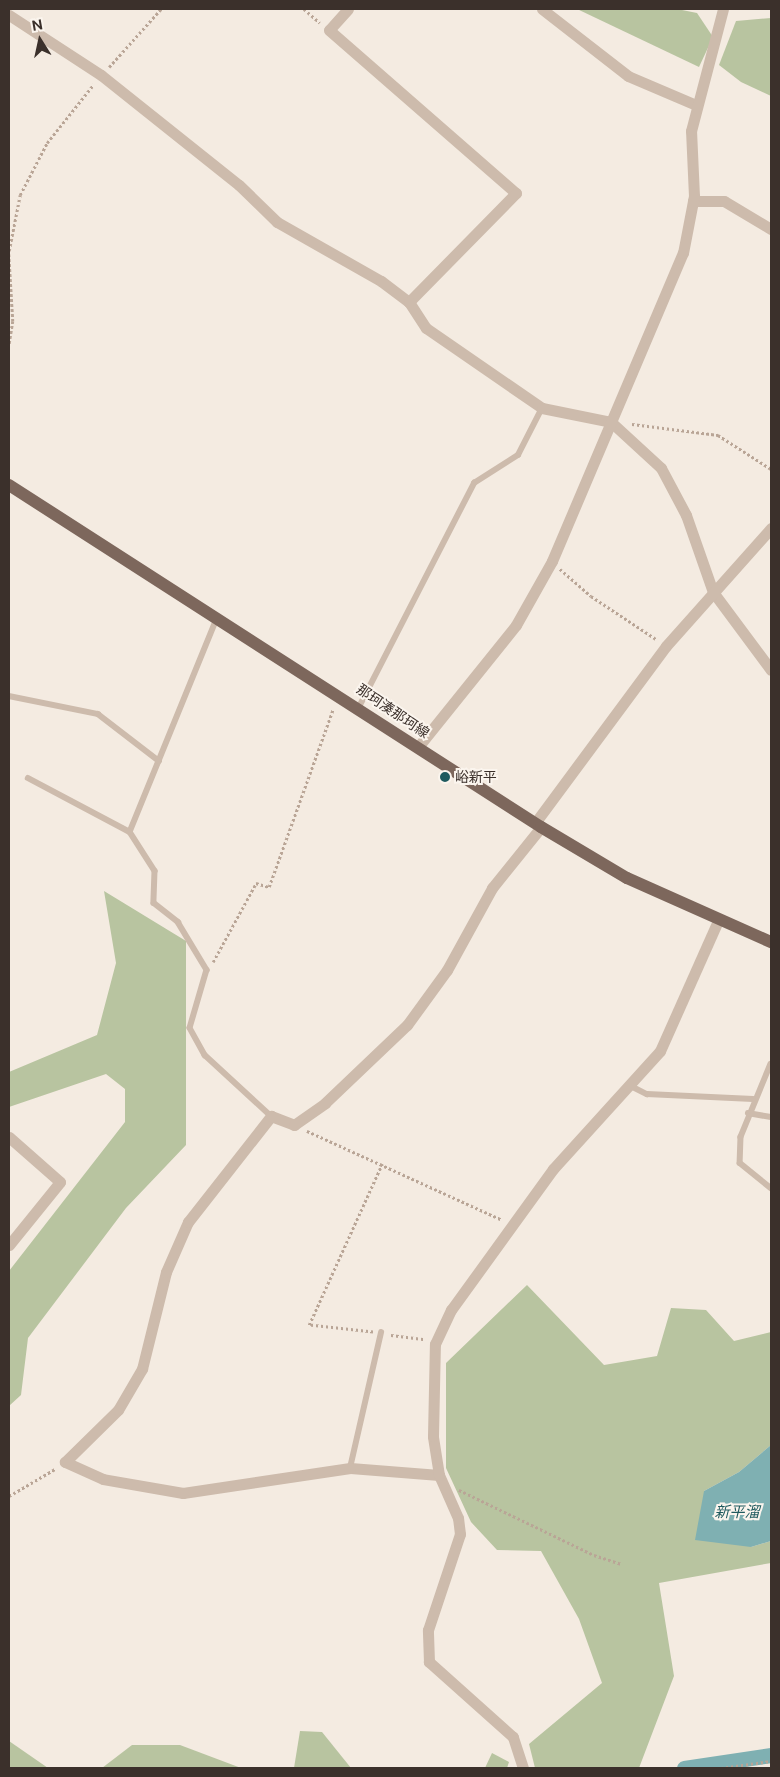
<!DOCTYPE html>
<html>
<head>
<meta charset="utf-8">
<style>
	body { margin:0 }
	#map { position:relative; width:780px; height:1777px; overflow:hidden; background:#f4ebe1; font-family:"Public Sans","Noto Sans JP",sans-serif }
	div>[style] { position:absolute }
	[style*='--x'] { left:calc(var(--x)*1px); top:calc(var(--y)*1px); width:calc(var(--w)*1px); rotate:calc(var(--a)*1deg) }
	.green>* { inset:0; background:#b8c4a0 }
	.water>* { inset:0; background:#7fb0b2 }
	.canal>* { height:15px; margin:-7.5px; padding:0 7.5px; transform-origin:7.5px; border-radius:7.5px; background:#7fb0b2 }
	.path>* { height:2.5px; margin-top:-1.25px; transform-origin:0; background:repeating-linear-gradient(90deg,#b9a596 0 2.5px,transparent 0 5px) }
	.lane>* { height:5.5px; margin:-2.75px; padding:0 2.75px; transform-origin:2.75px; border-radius:2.75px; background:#cdbbac }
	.street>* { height:11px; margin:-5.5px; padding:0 5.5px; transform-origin:5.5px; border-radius:5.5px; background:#cdbbac }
	.primary>* { height:12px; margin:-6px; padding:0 6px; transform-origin:6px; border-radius:6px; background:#7d675c }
	.dots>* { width:14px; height:14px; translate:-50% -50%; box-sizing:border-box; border:2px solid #fbf5ee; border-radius:50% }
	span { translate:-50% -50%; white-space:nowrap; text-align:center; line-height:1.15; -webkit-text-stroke:4px #fbf5ee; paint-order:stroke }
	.street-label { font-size:14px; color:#3b302b }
	.poi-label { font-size:14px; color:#3b302b }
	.left { translate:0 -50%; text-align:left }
	.water-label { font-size:15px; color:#1f5a5e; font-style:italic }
	.frame { position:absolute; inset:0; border:10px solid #3b302b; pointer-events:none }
	.north { position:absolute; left:15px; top:15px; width:50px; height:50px; -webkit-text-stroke:4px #fbf5ee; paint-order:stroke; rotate:350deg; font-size:14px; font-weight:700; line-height:20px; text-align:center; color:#3b302b }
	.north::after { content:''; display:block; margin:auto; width:18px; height:22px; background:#3b302b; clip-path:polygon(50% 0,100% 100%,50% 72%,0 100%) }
</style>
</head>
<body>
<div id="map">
	<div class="green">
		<i style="clip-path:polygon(577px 9px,677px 9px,697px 13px,713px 37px,699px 67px)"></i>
		<i style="clip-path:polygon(771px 18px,771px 96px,741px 82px,719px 65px,736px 21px)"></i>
		<i style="clip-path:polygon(104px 891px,186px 941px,186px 1145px,126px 1208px,28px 1338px,21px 1395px,9px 1406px,9px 1271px,125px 1122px,125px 1089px,106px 1074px,9px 1107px,9px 1072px,97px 1035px,116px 963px)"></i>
		<i style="clip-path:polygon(527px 1285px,604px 1365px,657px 1356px,671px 1308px,706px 1310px,734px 1341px,771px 1332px,771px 1445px,739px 1472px,704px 1491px,751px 1547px,771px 1541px,771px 1563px,659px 1583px,674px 1676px,639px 1768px,535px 1768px,529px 1744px,602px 1683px,579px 1619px,541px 1551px,497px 1550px,471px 1522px,446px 1468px,446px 1363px)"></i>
		<i style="clip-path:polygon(300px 1731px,322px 1732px,351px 1768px,294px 1768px)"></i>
		<i style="clip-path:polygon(9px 1741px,48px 1768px,9px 1768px)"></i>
		<i style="clip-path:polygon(132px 1745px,180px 1745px,241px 1768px,102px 1768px)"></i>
		<i style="clip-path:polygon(492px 1753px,509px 1762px,507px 1768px,485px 1768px)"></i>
	</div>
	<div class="water">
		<i style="clip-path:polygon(771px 1445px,771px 1541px,751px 1547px,695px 1540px,704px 1491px,739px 1472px)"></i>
	</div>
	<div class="canal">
		<i style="--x:684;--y:1768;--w:88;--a:-8.5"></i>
	</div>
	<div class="path">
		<i style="--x:304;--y:9;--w:21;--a:41"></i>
		<i style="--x:109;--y:67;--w:78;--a:-48.1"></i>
		<i style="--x:9;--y:251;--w:57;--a:-78.9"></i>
		<i style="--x:20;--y:195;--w:59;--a:-62.6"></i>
		<i style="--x:47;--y:143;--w:75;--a:-51.5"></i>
		<i style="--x:9;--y:254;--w:67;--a:86.6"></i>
		<i style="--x:13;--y:321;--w:24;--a:99"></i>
		<i style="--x:632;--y:424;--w:87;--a:7.3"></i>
		<i style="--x:718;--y:435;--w:63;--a:32.7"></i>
		<i style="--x:560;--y:569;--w:41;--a:41.1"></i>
		<i style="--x:591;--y:596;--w:78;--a:33.5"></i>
		<i style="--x:213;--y:962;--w:90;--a:-61.4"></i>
		<i style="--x:256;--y:883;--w:14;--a:17"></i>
		<i style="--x:269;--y:887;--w:189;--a:-70.2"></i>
		<i style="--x:307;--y:1131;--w:214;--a:24.5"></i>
		<i style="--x:373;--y:1332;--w:64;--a:-173.8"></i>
		<i style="--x:309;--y:1325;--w:177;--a:-65.6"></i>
		<i style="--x:391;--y:1335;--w:34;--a:7"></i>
		<i style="--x:459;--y:1490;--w:150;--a:25.7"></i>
		<i style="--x:594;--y:1555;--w:29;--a:18"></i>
		<i style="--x:9;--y:1496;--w:53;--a:-30.4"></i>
		<i style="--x:721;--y:1768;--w:50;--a:-8"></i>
	</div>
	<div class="lane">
		<i style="--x:217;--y:619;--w:230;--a:112.2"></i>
		<i style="--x:130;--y:832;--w:46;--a:57.3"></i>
		<i style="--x:155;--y:871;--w:32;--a:92"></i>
		<i style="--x:154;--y:903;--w:31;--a:38"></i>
		<i style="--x:178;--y:922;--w:56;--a:58.9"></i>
		<i style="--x:207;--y:970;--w:60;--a:106.3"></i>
		<i style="--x:190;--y:1028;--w:31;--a:61"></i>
		<i style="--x:205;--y:1055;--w:90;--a:42.7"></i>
		<i style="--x:9;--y:696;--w:91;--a:11.4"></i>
		<i style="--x:98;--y:714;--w:77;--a:37.6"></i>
		<i style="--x:359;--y:707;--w:252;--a:-62.8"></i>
		<i style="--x:474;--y:483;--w:52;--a:-32.5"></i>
		<i style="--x:518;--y:455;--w:53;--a:-62.9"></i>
		<i style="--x:28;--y:778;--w:115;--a:27.9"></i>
		<i style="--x:771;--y:1064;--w:79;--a:112.3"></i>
		<i style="--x:741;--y:1137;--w:26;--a:92"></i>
		<i style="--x:740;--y:1163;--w:40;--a:39"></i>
		<i style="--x:631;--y:1086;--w:18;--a:27"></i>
		<i style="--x:647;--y:1094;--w:106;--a:2.7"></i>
		<i style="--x:748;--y:1113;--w:23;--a:10"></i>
		<i style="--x:350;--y:1468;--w:139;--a:-77.1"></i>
	</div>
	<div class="street">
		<i style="--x:348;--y:9;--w:28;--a:132"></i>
		<i style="--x:329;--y:30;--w:248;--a:41.1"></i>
		<i style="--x:516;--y:193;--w:153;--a:134.5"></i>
		<i style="--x:542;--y:9;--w:109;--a:37.9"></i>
		<i style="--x:628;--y:76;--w:74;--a:23.1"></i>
		<i style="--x:9;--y:15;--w:110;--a:33.1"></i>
		<i style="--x:101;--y:75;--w:176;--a:38.6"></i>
		<i style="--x:239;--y:185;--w:53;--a:44.2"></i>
		<i style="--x:277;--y:222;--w:120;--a:29.6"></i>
		<i style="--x:381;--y:281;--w:35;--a:37"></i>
		<i style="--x:409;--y:302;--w:31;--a:57"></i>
		<i style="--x:426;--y:328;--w:141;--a:34.6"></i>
		<i style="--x:542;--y:408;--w:70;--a:11.5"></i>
		<i style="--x:611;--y:422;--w:68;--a:42.6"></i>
		<i style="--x:661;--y:468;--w:53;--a:62"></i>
		<i style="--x:686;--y:515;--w:82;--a:70.7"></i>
		<i style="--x:713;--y:592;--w:97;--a:53.4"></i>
		<i style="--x:693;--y:201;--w:31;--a:0"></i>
		<i style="--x:724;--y:201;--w:55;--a:30.8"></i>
		<i style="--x:418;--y:747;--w:156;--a:-51.2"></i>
		<i style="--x:516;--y:625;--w:73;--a:-60.6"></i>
		<i style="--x:552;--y:561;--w:335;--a:-67"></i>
		<i style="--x:683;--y:253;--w:58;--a:-79.1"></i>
		<i style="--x:694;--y:196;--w:65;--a:-92.6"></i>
		<i style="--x:691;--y:131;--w:126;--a:-75.3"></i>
		<i style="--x:535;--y:823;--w:220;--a:-53.5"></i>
		<i style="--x:666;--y:646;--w:158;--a:-48.3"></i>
		<i style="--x:9;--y:1137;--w:68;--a:41.4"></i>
		<i style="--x:60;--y:1182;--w:81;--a:129"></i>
		<i style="--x:439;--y:1475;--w:89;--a:-175.5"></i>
		<i style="--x:350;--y:1468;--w:169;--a:171.5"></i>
		<i style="--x:183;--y:1493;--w:81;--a:-170.1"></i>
		<i style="--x:103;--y:1479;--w:42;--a:-155.9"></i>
		<i style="--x:65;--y:1462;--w:74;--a:-44.5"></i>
		<i style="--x:118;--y:1410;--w:48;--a:-59.7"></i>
		<i style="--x:142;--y:1369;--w:100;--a:-76.1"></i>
		<i style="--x:166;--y:1272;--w:55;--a:-66.3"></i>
		<i style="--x:188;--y:1222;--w:135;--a:-51.9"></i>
		<i style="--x:271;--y:1116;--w:25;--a:21"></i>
		<i style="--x:294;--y:1125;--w:38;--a:-35"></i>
		<i style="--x:325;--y:1103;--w:113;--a:-43.6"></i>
		<i style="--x:407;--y:1025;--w:68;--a:-54"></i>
		<i style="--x:447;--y:970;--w:94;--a:-61.2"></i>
		<i style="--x:492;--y:888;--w:78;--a:-51.2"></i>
		<i style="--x:523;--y:1768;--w:33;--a:-108"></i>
		<i style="--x:513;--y:1737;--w:113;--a:-138.2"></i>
		<i style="--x:429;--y:1662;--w:32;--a:-92"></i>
		<i style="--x:428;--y:1630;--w:101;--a:-71.6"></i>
		<i style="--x:460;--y:1534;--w:16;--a:-97"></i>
		<i style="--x:458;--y:1518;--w:47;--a:-113.8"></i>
		<i style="--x:439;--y:1475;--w:39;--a:-99"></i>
		<i style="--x:433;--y:1436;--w:92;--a:-88.8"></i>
		<i style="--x:435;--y:1344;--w:38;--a:-65"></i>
		<i style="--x:451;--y:1310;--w:174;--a:-54.1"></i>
		<i style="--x:553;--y:1169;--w:159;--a:-47.8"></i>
		<i style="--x:660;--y:1051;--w:142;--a:-66"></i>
	</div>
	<div class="primary">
		<i style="--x:9;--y:485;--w:632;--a:32.74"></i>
		<i style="--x:541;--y:827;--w:100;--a:30.7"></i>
		<i style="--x:627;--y:878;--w:158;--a:24"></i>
	</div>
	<div class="dots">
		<i style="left:445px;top:777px;background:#1f5a5e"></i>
	</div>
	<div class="street-label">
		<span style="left:393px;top:711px;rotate:34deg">那珂湊那珂線</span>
	</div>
	<div class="poi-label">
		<span class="left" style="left:455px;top:777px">峪新平</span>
	</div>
	<div class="water-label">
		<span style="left:737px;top:1512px">新平溜</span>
	</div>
	<div class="frame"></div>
	<div class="north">N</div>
</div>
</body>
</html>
